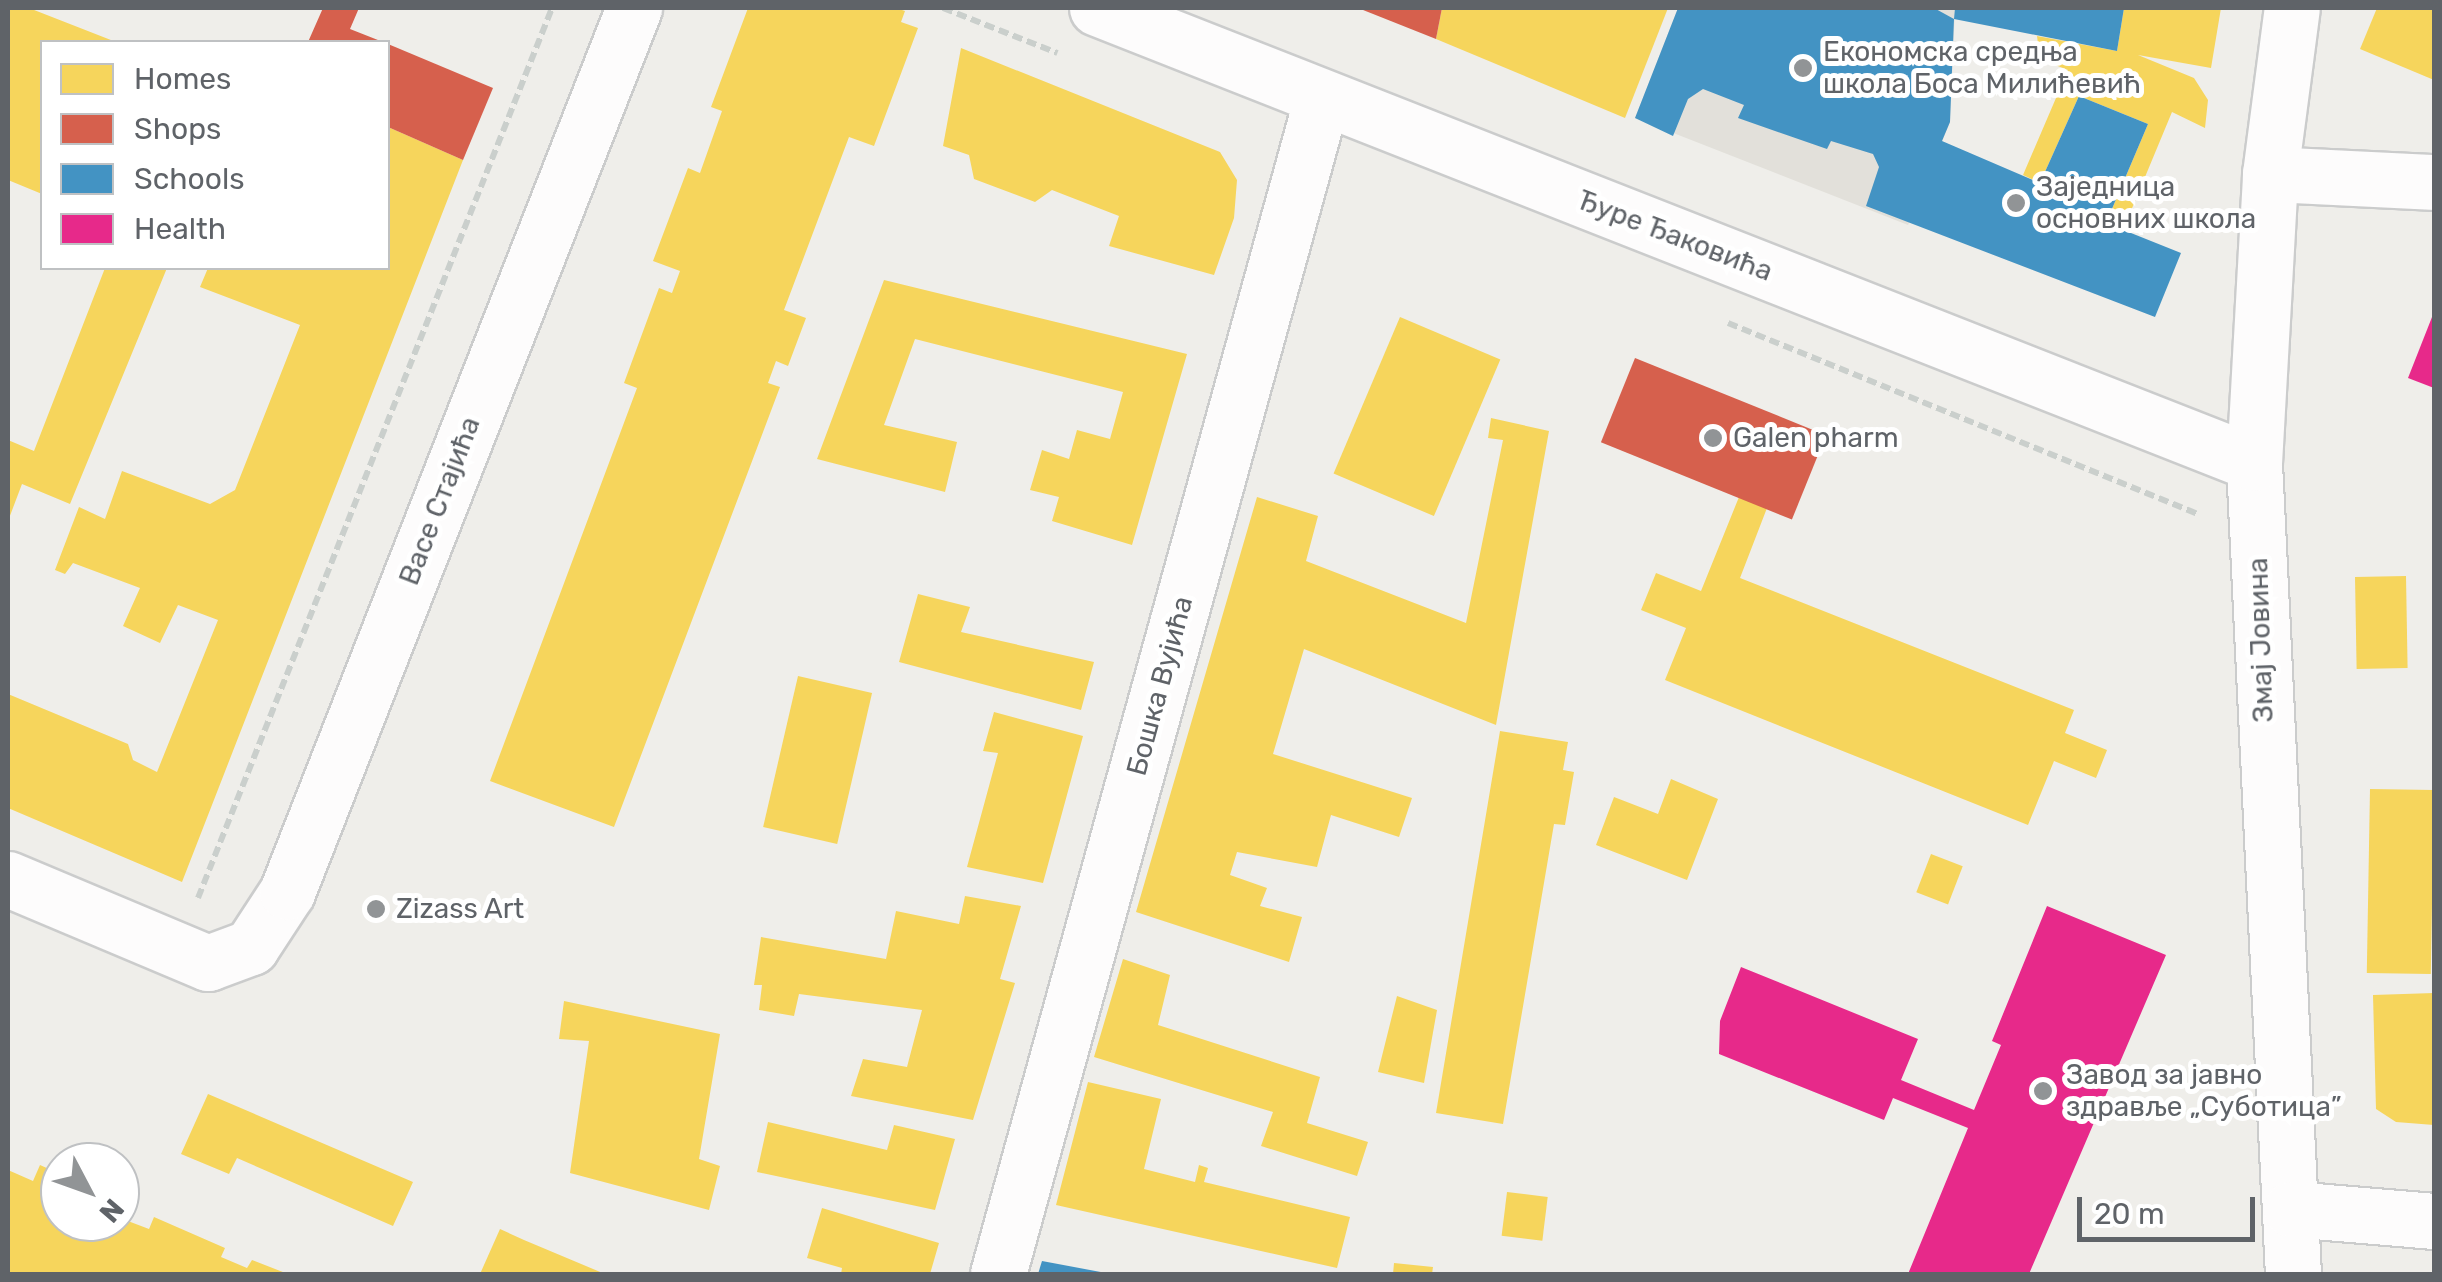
<!DOCTYPE html>
<html>
<head>
<meta charset="utf-8">
<style>
	body { margin:0 }
	#map { position:relative; width:2442px; height:1282px; overflow:hidden; background:#efeeea; font-family:Rubik,sans-serif }
	div>[style] { position:absolute }
	[style*='--x'] { left:calc(var(--x)*1px); top:calc(var(--y)*1px); width:calc(var(--w)*1px); rotate:calc(var(--a)*1deg) }
	.education>* { inset:0; background:#e2e0da }
	.homes>* { inset:0; background:#f6d55c; transform-origin:0 0 }
	.shops>* { inset:0; background:#d6604d; transform-origin:0 0 }
	.schools>* { inset:0; background:#4393c3 }
	.health>* { inset:0; background:#e7298a }
	.path>* { height:6px; margin-top:-3px; transform-origin:0; background:repeating-linear-gradient(90deg,#cacfcc 0 10px,transparent 0 15px) }
	.roads { filter:drop-shadow(2px 0 #cbcccc) drop-shadow(-2px 0 #cbcccc) drop-shadow(0 2px #cbcccc) drop-shadow(0 -2px #cbcccc) }
	.street>* { height:55px; margin:-27.5px; padding:0 27.5px; transform-origin:27.5px; border-radius:27.5px; background:#fdfcfc }
	.secondary>* { height:55px; margin:-27.5px; padding:0 27.5px; transform-origin:27.5px; border-radius:27.5px; background:#fdfcfc }
	.dots>* { width:28px; height:28px; translate:-50% -50%; box-sizing:border-box; border:5px solid #fff; border-radius:50% }
	span { translate:-50% -50%; white-space:nowrap; text-align:center; line-height:1.15; -webkit-text-stroke:10px #fff; paint-order:stroke }
	.poi-label { font-size:28px; color:#5f6368 }
	.left { translate:0 -50%; text-align:left }
	.street-label { font-size:28px; color:#5f6368 }
	.frame { position:absolute; inset:0; border:10px solid #5f6368; pointer-events:none }
	.legend { position:absolute; left:40px; top:40px; width:350px; height:230px; box-sizing:border-box; background:#fff; border:2px solid #bfc1c3; margin:0; padding:12px 18px; list-style:none; font-size:30px; color:#5f6368 }
	.legend li { display:flex; align-items:center; gap:20px; height:50px }
	.legend b { width:50px; border:2px solid #bfc1c3 }
	.north { position:absolute; left:40px; top:1142px; width:100px; height:100px; box-sizing:border-box; background:#fff; border:2px solid #bfc1c3; border-radius:50%; rotate:131deg; font-size:28px; font-weight:700; line-height:40px; text-align:center; color:#5f6368 }
	.north::after { content:''; display:block; margin:auto; width:35px; height:45px; background:#919496; clip-path:polygon(50% 0,100% 100%,50% 72%,0 100%) }
	.scale { position:absolute; left:2077px; top:1197px; width:178px; height:45px; box-sizing:border-box; border:5px solid #5f6368; border-top:0; padding-left:12px; font-size:30px; line-height:35px; white-space:nowrap; color:#5f6368; -webkit-text-stroke:8px #fff; paint-order:stroke }
</style>
</head>
<body>
<div id="map">
	<div class="education">
		<i style="clip-path:polygon(1678px 8px,1955px 8px,1950px 122px,1908px 225px,1635px 118px)"></i>
	</div>
	<div class="homes">
		<i style="clip-path:polygon(8px 8px,29px 8px,116px 42px,42px 42px,42px 194px,8px 180px)"></i>
		<i style="clip-path:polygon(748px 8px,896px 8px,905px 11px,901px 22px,918px 28px,874px 146px,849px 137px,784px 310px,806px 318px,788px 366px,776px 361px,768px 383px,780px 387px,614px 827px,490px 781px,637px 388px,624px 383px,659px 288px,672px 293px,680px 271px,653px 261px,688px 168px,700px 173px,722px 111px,711px 107px)"></i>
		<i style="clip-path:polygon(1442px 8px,1668px 8px,1625px 118px,1436px 39px)"></i>
		<i style="clip-path:polygon(2124px 8px,2221px 8px,2211px 68px,2138px 55px,2194px 78px,2208px 100px,2205px 128px,2172px 112px,2123px 230px,2106px 223px,2148px 124px,2079px 96px,2040px 183px,2023px 175px,2068px 70px,2040px 59px,2037px 36px,2117px 51px)"></i>
		<i style="clip-path:polygon(2377px 8px,2434px 8px,2434px 80px,2360px 49px)"></i>
		<i style="clip-path:polygon(961px 48px,1220px 152px,1237px 180px,1234px 218px,1214px 275px,1109px 246px,1119px 216px,1052px 190px,1035px 202px,974px 179px,969px 155px,943px 146px)"></i>
		<i style="clip-path:polygon(388px 127px,463px 160px,182px 882px,8px 808px,8px 694px,128px 744px,133px 760px,157px 772px,218px 620px,178px 605px,160px 643px,123px 626px,140px 588px,73px 563px,65px 574px,55px 570px,79px 507px,105px 519px,122px 471px,210px 504px,235px 490px,300px 325px,200px 287px,208px 268px,388px 268px)"></i>
		<i style="clip-path:polygon(105px 268px,167px 268px,70px 504px,22px 484px,8px 521px,8px 440px,34px 451px)"></i>
		<i style="clip-path:polygon(884px 280px,1187px 354px,1132px 545px,1052px 521px,1059px 497px,1030px 490px,1042px 450px,1069px 459px,1077px 430px,1110px 439px,1123px 392px,915px 339px,884px 425px,957px 442px,945px 492px,817px 459px)"></i>
		<i style="left:1400px;top:317px;width:109px;height:170px;rotate:23deg"></i>
		<i style="clip-path:polygon(1491px 418px,1549px 431px,1496px 725px,1304px 649px,1273px 754px,1412px 798px,1399px 837px,1331px 815px,1317px 867px,1237px 852px,1230px 875px,1267px 888px,1260px 906px,1302px 917px,1289px 962px,1136px 912px,1257px 497px,1318px 516px,1306px 561px,1466px 623px,1503px 440px,1488px 438px)"></i>
		<i style="clip-path:polygon(1739px 497px,1767px 508px,1740px 578px,2074px 710px,2065px 733px,2107px 750px,2096px 778px,2054px 761px,2028px 825px,1665px 680px,1686px 628px,1641px 610px,1656px 573px,1701px 591px)"></i>
		<i style="left:2406px;top:576px;width:92px;height:51px;rotate:89deg"></i>
		<i style="clip-path:polygon(918px 594px,970px 607px,961px 632px,1094px 662px,1081px 710px,899px 662px)"></i>
		<i style="left:798px;top:676px;width:76px;height:155px;rotate:13deg"></i>
		<i style="clip-path:polygon(994px 712px,1083px 736px,1043px 883px,967px 867px,998px 753px,983px 751px)"></i>
		<i style="clip-path:polygon(1500px 731px,1568px 742px,1563px 770px,1574px 772px,1565px 825px,1554px 824px,1503px 1124px,1436px 1113px)"></i>
		<i style="clip-path:polygon(1671px 779px,1718px 799px,1687px 880px,1596px 845px,1614px 797px,1658px 814px)"></i>
		<i style="left:2370px;top:789px;width:64px;height:184px;rotate:1deg"></i>
		<i style="left:1931px;top:854px;width:34px;height:41px;rotate:21deg"></i>
		<i style="clip-path:polygon(965px 896px,1021px 906px,1000px 979px,1015px 983px,973px 1120px,851px 1096px,863px 1059px,907px 1067px,922px 1010px,799px 994px,794px 1016px,759px 1010px,762px 985px,754px 985px,761px 937px,886px 959px,896px 911px,959px 924px)"></i>
		<i style="clip-path:polygon(1123px 959px,1170px 975px,1158px 1025px,1320px 1077px,1307px 1123px,1368px 1142px,1357px 1176px,1261px 1146px,1273px 1112px,1094px 1057px)"></i>
		<i style="clip-path:polygon(2434px 993px,2434px 1125px,2396px 1122px,2376px 1109px,2373px 995px)"></i>
		<i style="clip-path:polygon(1397px 996px,1437px 1010px,1424px 1083px,1378px 1072px)"></i>
		<i style="clip-path:polygon(564px 1001px,720px 1034px,699px 1159px,720px 1166px,709px 1210px,570px 1173px,589px 1041px,559px 1039px)"></i>
		<i style="clip-path:polygon(1088px 1082px,1161px 1099px,1144px 1169px,1195px 1182px,1199px 1165px,1208px 1168px,1204px 1182px,1350px 1217px,1337px 1268px,1056px 1205px)"></i>
		<i style="clip-path:polygon(208px 1094px,413px 1182px,393px 1226px,237px 1158px,229px 1174px,181px 1154px)"></i>
		<i style="clip-path:polygon(768px 1122px,887px 1150px,894px 1125px,955px 1139px,935px 1210px,757px 1172px)"></i>
		<i style="clip-path:polygon(40px 1165px,60px 1174px,60px 1222px,120px 1218px,149px 1229px,154px 1217px,225px 1248px,221px 1257px,247px 1268px,252px 1260px,288px 1274px,8px 1274px,8px 1170px,33px 1181px)"></i>
		<i style="left:1507px;top:1192px;width:41px;height:44px;rotate:7deg"></i>
		<i style="clip-path:polygon(822px 1208px,939px 1243px,930px 1274px,841px 1274px,842px 1268px,807px 1258px)"></i>
		<i style="clip-path:polygon(500px 1229px,524px 1240px,605px 1274px,480px 1274px)"></i>
		<i style="clip-path:polygon(1394px 1263px,1433px 1267px,1432px 1274px,1393px 1274px)"></i>
	</div>
	<div class="shops">
		<i style="clip-path:polygon(323px 8px,359px 8px,350px 29px,383px 42px,308px 42px)"></i>
		<i style="clip-path:polygon(1358px 8px,1442px 8px,1436px 39px)"></i>
		<i style="clip-path:polygon(388px 44px,493px 88px,463px 160px,388px 127px)"></i>
		<i style="left:1635px;top:358px;width:206px;height:91px;rotate:22deg"></i>
	</div>
	<div class="schools">
		<i style="clip-path:polygon(1678px 8px,1934px 8px,1954px 19px,1950px 122px,1942px 141px,2040px 183px,2079px 96px,2148px 124px,2106px 223px,2181px 253px,2155px 317px,1866px 206px,1879px 167px,1873px 154px,1831px 141px,1827px 149px,1738px 118px,1744px 105px,1703px 89px,1688px 99px,1673px 136px,1635px 118px)"></i>
		<i style="clip-path:polygon(1955px 8px,2124px 8px,2117px 51px,1954px 19px)"></i>
		<i style="clip-path:polygon(1042px 1261px,1106px 1273px,1106px 1274px,1038px 1274px)"></i>
	</div>
	<div class="health">
		<i style="clip-path:polygon(2434px 312px,2434px 388px,2408px 378px)"></i>
		<i style="clip-path:polygon(2047px 906px,2166px 955px,2029px 1274px,1908px 1274px,1968px 1128px,1893px 1098px,1884px 1120px,1719px 1054px,1720px 1021px,1741px 967px,1918px 1039px,1901px 1080px,1974px 1110px,2001px 1045px,1992px 1041px)"></i>
	</div>
	<div class="path">
		<i style="--x:943;--y:8;--w:123;--a:21.5"></i>
		<i style="--x:1728;--y:323;--w:507;--a:22.12"></i>
		<i style="--x:198;--y:898;--w:958;--a:-68.31"></i>
	</div>
	<div class="roads">
		<div class="street">
			<i style="--x:2270;--y:174;--w:164;--a:2.8"></i>
			<i style="--x:2254;--y:463;--w:812;--a:87.25"></i>
			<i style="--x:8;--y:879;--w:217;--a:22.8"></i>
			<i style="--x:208;--y:963;--w:46;--a:-20.4"></i>
			<i style="--x:251;--y:947;--w:66;--a:-56.8"></i>
			<i style="--x:287;--y:892;--w:950;--a:-68.57"></i>
			<i style="--x:2291;--y:1209;--w:144;--a:4.8"></i>
			<i style="--x:998;--y:1274;--w:1220;--a:-74.6"></i>
		</div>
		<div class="secondary">
			<i style="--x:1097;--y:8;--w:1243;--a:21.47"></i>
			<i style="--x:2254;--y:463;--w:289;--a:-86.8"></i>
			<i style="--x:2270;--y:174;--w:167;--a:-82.5"></i>
		</div>
	</div>
	<div class="dots">
		<i style="left:1803px;top:68px;background:#919496"></i>
		<i style="left:2016px;top:203px;background:#919496"></i>
		<i style="left:1713px;top:438px;background:#919496"></i>
		<i style="left:376px;top:909px;background:#919496"></i>
		<i style="left:2043px;top:1091px;background:#919496"></i>
	</div>
	<div class="poi-label">
		<span class="left" style="left:1823px;top:68px">Економска средња<br>школа Боса Милићевић</span>
		<span class="left" style="left:2036px;top:203px">Заједница<br>основних школа</span>
		<span class="left" style="left:1733px;top:438px">Galen pharm</span>
		<span class="left" style="left:396px;top:909px">Zizass Art</span>
		<span class="left" style="left:2066px;top:1091px">Завод за јавно<br>здравље „Суботица”</span>
	</div>
	<div class="street-label">
		<span style="left:1675px;top:236px;rotate:21deg">Ђуре Ђаковића</span>
		<span style="left:440px;top:501px;rotate:-69deg">Васе Стајића</span>
		<span style="left:2261px;top:640px;rotate:-92deg">Змај Јовина</span>
		<span style="left:1160px;top:686px;rotate:-75deg">Бошка Вујића</span>
	</div>
	<div class="frame"></div>
	<ul class="legend">
	<li><b style="height:28px;background:#f6d55c"></b>Homes</li>
	<li><b style="height:28px;background:#d6604d"></b>Shops</li>
	<li><b style="height:28px;background:#4393c3"></b>Schools</li>
	<li><b style="height:28px;background:#e7298a"></b>Health</li>
	</ul>
	<div class="north">N</div>
	<div class="scale">20 m</div>
</div>
</body>
</html>
